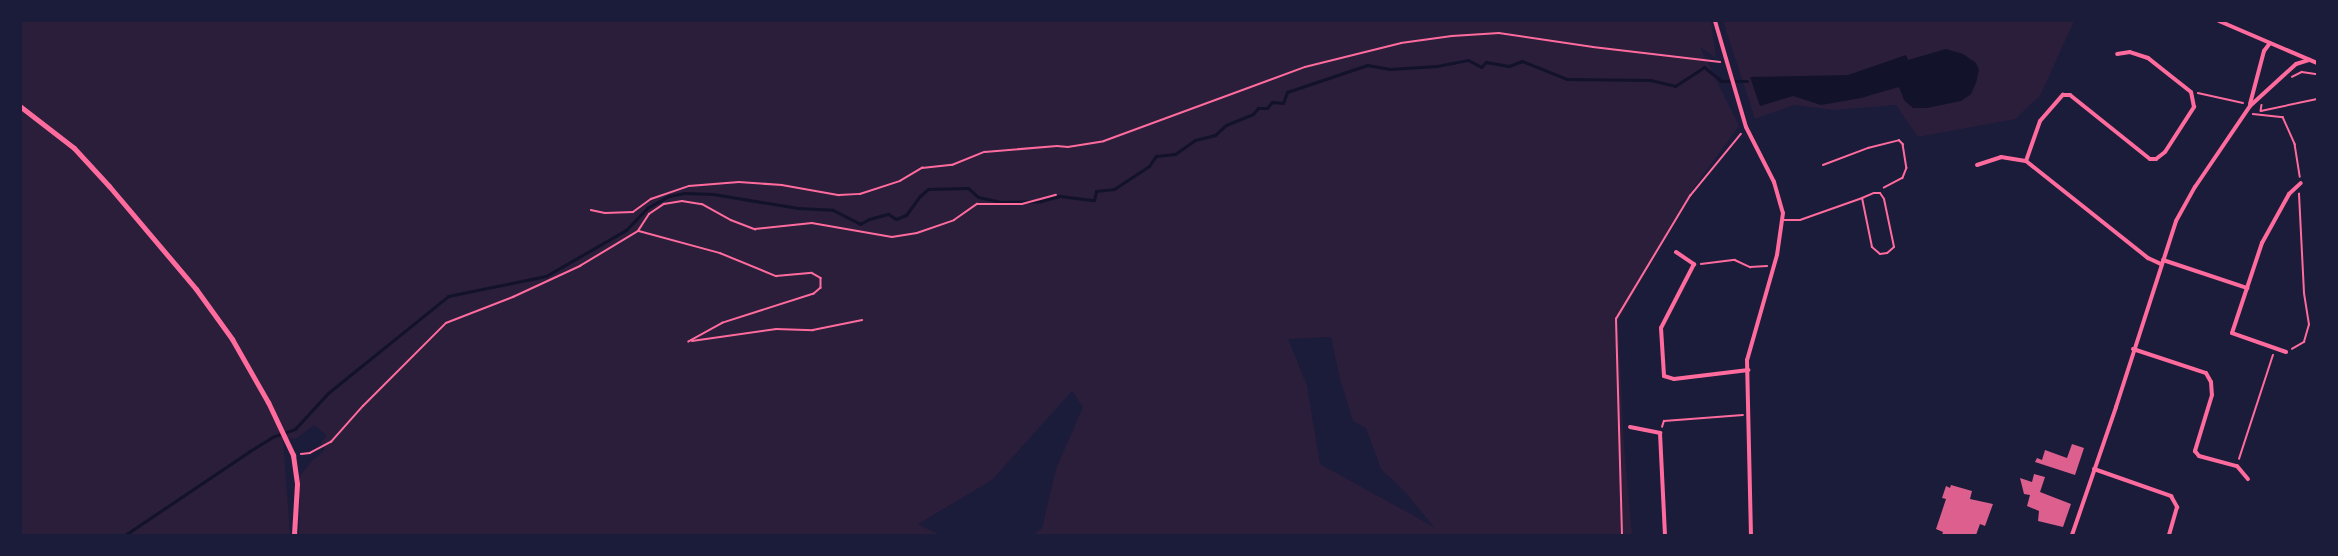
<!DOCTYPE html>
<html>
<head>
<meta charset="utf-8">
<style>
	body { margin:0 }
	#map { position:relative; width:2338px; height:556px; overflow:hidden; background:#1b1b3a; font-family:Ubuntu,sans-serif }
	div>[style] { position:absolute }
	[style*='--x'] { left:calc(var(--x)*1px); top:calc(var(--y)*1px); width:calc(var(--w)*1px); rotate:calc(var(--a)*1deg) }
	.green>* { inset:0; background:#2a1e3b }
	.water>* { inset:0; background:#12122b }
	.stream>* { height:3px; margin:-1.5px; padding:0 1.5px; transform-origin:1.5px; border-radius:1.5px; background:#12122b }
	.building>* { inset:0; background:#dd5f8e }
	.path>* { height:1.5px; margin:-0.75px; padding:0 0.75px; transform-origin:0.75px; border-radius:0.75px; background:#ff6b9d }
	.service>* { height:2px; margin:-1px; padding:0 1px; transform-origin:1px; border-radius:1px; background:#ff6b9d }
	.minor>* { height:4px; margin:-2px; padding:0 2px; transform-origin:2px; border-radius:2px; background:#ff6b9d }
	.tertiary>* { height:5px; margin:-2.5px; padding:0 2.5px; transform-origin:2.5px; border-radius:2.5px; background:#ff6b9d }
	span { translate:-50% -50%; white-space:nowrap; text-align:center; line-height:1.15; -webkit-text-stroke:4.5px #1b1b3a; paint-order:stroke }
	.frame { position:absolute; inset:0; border:22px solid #1b1b3a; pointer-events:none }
</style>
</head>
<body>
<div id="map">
	<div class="green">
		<i style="clip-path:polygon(evenodd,21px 21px,1711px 21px,1716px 58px,1700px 47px,1739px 126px,1695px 186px,1618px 321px,1624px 445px,1632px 535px,1033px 535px,1042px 528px,1056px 469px,1083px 407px,1072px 391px,992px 480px,918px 524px,940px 535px,299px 535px,300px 476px,312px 461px,325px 450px,321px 443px,327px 435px,314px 425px,297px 438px,283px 439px,290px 535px,21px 535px,21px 21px,1331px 337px,1340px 379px,1353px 421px,1366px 428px,1381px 469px,1406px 493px,1434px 527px,1320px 464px,1307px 386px,1288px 339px,1331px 337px)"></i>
		<i style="clip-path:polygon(1723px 21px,2074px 21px,2040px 96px,2015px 119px,1918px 137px,1896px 105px,1834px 110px,1794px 105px,1755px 119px)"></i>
	</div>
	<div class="water">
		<i style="clip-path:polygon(1946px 49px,1963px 54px,1976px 63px,1979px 70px,1976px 83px,1971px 94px,1961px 101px,1927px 108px,1913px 108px,1904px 100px,1899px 87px,1861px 98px,1821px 105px,1793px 96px,1760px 106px,1750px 77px,1848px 75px,1906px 55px,1908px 60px)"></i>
	</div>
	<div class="stream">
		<i style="--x:125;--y:535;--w:151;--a:-33.9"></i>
		<i style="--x:250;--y:451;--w:26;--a:-32"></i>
		<i style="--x:272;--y:437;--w:24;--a:-19"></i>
		<i style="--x:295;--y:429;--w:49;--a:-47.5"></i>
		<i style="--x:328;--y:393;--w:154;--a:-38.9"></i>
		<i style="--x:448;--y:296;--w:100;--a:-11.5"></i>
		<i style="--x:546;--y:276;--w:92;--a:-29.9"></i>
		<i style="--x:626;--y:230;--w:30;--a:-46"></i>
		<i style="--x:647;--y:208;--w:25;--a:-29"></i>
		<i style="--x:669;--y:196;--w:15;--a:-11"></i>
		<i style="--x:684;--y:193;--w:29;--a:2"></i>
		<i style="--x:713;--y:194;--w:86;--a:9.4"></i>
		<i style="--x:798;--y:208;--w:35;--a:3"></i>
		<i style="--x:833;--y:210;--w:30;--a:27"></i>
		<i style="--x:860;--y:224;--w:10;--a:-29"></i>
		<i style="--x:869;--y:219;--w:20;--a:-15"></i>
		<i style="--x:888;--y:214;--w:9;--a:32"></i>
		<i style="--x:896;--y:219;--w:11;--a:-22"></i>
		<i style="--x:906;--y:215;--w:24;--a:-54"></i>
		<i style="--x:920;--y:196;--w:11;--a:-41"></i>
		<i style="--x:928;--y:189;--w:40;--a:-1.4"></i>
		<i style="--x:968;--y:188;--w:13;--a:42"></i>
		<i style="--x:978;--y:197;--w:25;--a:12"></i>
		<i style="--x:1002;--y:202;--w:39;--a:-1"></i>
		<i style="--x:1041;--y:201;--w:20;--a:-15"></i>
		<i style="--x:1060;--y:196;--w:34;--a:7"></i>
		<i style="--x:1094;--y:200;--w:9;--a:-77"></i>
		<i style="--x:1096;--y:191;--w:18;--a:-6"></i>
		<i style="--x:1114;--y:189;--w:42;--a:-33.3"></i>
		<i style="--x:1149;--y:166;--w:12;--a:-55"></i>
		<i style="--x:1156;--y:156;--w:19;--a:-6"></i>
		<i style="--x:1175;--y:154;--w:24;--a:-35"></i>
		<i style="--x:1195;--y:140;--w:21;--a:-14"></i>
		<i style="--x:1215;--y:135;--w:15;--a:-42"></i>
		<i style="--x:1226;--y:125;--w:29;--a:-22"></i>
		<i style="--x:1253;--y:114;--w:8;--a:-50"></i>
		<i style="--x:1258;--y:108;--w:9;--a:0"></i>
		<i style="--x:1267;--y:108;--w:8;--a:-50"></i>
		<i style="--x:1272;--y:102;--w:11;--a:5"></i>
		<i style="--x:1283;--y:103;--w:12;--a:-70"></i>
		<i style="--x:1287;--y:92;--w:84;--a:-18.6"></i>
		<i style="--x:1367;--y:65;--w:22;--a:10"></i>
		<i style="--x:1389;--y:69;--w:48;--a:-3.6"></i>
		<i style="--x:1437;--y:66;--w:32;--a:-11"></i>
		<i style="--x:1468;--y:60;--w:15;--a:28"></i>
		<i style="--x:1481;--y:67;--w:7;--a:-45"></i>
		<i style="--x:1486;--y:62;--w:23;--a:10"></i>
		<i style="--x:1509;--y:66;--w:14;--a:-21"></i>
		<i style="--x:1522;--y:61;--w:48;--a:21.8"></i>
		<i style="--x:1567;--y:79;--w:83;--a:0.7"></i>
		<i style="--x:1650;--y:80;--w:26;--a:13"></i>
		<i style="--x:1675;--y:86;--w:35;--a:-33"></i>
		<i style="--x:1704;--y:67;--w:22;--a:39"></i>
		<i style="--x:1721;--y:81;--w:26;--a:0"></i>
	</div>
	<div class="building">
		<i style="clip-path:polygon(2072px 444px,2084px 448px,2075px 475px,2035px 462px,2037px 458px,2042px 460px,2045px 450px,2067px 458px)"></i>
		<i style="clip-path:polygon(2034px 474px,2045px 477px,2040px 492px,2071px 504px,2063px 527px,2038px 521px,2039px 511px,2027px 506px,2030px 495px,2024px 494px,2020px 478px,2032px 482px)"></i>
		<i style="clip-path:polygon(1951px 485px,1972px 491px,1970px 499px,1993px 504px,1985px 526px,1980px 524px,1976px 535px,1942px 535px,1943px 532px,1936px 529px,1946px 499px,1942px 498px,1946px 486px,1950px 488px)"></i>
	</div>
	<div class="path">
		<i style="--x:2292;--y:77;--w:11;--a:-27"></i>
		<i style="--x:2302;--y:72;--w:15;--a:8"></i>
		<i style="--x:2198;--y:93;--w:46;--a:12.5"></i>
		<i style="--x:2262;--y:105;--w:6;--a:99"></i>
		<i style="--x:2261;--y:111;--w:57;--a:-12.1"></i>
		<i style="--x:2253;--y:114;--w:30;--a:6"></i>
		<i style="--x:2283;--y:117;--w:30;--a:66"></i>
		<i style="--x:2295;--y:144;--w:33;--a:81"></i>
		<i style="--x:1823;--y:165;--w:48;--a:-20.7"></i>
		<i style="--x:1868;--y:148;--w:32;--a:-14"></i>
		<i style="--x:1899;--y:140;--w:6;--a:45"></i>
		<i style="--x:1903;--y:144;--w:24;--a:81"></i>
		<i style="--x:1907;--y:168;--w:11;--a:112"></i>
		<i style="--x:1903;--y:178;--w:21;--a:152"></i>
		<i style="--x:591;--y:210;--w:14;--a:12"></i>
		<i style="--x:605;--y:213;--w:28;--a:-2"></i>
		<i style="--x:633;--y:212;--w:22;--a:-36"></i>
		<i style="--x:651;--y:199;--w:40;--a:-18.9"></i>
		<i style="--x:689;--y:186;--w:50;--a:-4.6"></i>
		<i style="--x:739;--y:182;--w:43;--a:4"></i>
		<i style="--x:782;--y:185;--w:58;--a:10"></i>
		<i style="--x:839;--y:195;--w:21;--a:-3"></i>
		<i style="--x:860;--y:194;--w:42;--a:-18"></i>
		<i style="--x:900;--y:181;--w:26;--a:-31"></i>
		<i style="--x:922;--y:168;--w:30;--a:-6"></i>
		<i style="--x:952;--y:165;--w:35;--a:-22"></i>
		<i style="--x:985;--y:152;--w:72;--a:-4.8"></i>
		<i style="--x:1057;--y:146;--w:11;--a:5"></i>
		<i style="--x:1068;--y:147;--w:36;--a:-9"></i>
		<i style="--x:1104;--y:141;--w:214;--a:-20.2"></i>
		<i style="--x:1305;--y:67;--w:99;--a:-14"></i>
		<i style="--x:1401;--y:43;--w:51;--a:-7.8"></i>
		<i style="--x:1452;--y:36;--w:47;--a:-3.7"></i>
		<i style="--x:1499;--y:33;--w:95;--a:8.5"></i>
		<i style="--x:1593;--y:47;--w:128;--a:6.7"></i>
		<i style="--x:639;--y:231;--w:84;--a:15.2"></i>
		<i style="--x:720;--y:253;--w:61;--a:22.3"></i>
		<i style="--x:776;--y:276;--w:36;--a:-5"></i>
		<i style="--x:812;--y:273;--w:10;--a:29"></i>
		<i style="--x:821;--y:278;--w:10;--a:90"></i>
		<i style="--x:821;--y:288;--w:9;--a:139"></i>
		<i style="--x:814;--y:294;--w:96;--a:162.3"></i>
		<i style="--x:723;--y:323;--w:39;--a:151"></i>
		<i style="--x:1701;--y:264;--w:34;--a:-7"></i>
		<i style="--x:1735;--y:260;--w:17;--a:25"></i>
		<i style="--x:1750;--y:267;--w:17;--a:-3"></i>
		<i style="--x:692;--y:341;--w:85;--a:-8.1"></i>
		<i style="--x:776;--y:329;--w:37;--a:2"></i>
		<i style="--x:813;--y:330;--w:50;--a:-11.5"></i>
		<i style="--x:2292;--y:349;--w:14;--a:-30"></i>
		<i style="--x:2304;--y:342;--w:18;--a:-74"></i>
		<i style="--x:2309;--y:325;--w:32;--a:-99"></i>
		<i style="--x:2304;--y:293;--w:99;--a:-92.9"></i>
		<i style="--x:1662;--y:427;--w:6;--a:-72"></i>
		<i style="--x:1664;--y:421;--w:79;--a:-4.3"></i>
		<i style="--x:301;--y:454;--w:9;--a:-6"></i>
		<i style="--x:310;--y:453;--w:24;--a:-28"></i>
		<i style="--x:331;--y:442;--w:48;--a:-48.4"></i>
		<i style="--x:363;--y:406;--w:117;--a:-45"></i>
		<i style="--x:446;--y:323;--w:72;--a:-21.2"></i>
		<i style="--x:513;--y:297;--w:74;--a:-24.8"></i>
		<i style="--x:580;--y:266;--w:68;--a:-31.1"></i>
		<i style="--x:638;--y:231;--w:20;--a:-57"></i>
		<i style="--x:649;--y:214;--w:18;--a:-34"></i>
		<i style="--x:664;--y:204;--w:18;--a:-9"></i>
		<i style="--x:682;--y:201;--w:20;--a:9"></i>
		<i style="--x:702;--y:204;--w:33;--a:29"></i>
		<i style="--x:731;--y:220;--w:26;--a:21"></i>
		<i style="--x:755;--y:229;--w:57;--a:-6"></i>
		<i style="--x:812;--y:223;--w:81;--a:9.9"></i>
		<i style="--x:892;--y:237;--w:25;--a:-9"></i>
		<i style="--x:917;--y:233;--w:39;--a:-19"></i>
		<i style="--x:954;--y:220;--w:28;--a:-35"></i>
		<i style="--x:977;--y:204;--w:45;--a:0"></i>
		<i style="--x:1022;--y:204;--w:35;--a:-15"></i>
		<i style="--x:2239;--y:459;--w:109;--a:-71.9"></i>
		<i style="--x:1622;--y:535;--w:216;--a:-91.6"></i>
		<i style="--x:1616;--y:319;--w:144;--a:-59"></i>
		<i style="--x:1690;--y:196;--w:80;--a:-50.6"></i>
	</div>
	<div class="service">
		<i style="--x:1783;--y:220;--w:17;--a:0"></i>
		<i style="--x:1800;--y:220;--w:66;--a:-19.5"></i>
		<i style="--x:1862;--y:198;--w:13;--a:-23"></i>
		<i style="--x:1874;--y:193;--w:6;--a:0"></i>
		<i style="--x:1880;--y:193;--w:7;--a:56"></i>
		<i style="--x:1884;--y:199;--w:49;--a:78.2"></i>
		<i style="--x:1894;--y:247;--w:9;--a:139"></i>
		<i style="--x:1887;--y:253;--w:7;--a:172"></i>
		<i style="--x:1880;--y:254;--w:11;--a:-139"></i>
		<i style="--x:1872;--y:247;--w:50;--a:-101.5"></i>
	</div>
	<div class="minor">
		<i style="--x:1715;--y:21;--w:110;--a:73.7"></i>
		<i style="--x:1746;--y:127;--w:62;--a:63"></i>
		<i style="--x:1774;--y:182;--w:32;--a:74"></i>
		<i style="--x:1783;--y:213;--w:42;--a:98.1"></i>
		<i style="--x:1777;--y:255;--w:109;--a:105.9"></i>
		<i style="--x:1747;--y:360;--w:175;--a:88.7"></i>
		<i style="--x:2219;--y:21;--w:107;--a:23.2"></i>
		<i style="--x:2250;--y:104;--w:55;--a:-75.2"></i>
		<i style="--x:2264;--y:51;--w:10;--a:-53"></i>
		<i style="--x:2026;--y:161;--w:42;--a:-70.7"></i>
		<i style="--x:2040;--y:121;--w:35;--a:-49"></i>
		<i style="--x:2063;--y:95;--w:7;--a:0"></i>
		<i style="--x:2070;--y:95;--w:102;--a:38.7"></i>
		<i style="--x:2150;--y:159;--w:6;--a:0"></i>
		<i style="--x:2156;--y:159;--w:11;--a:-38"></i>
		<i style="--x:2165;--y:152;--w:54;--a:-57.2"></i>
		<i style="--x:2194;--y:107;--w:15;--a:-101"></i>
		<i style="--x:2191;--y:92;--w:55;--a:-141.7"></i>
		<i style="--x:2148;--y:58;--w:19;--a:-162"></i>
		<i style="--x:2130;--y:52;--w:13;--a:171"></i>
		<i style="--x:1977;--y:165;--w:25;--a:-18"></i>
		<i style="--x:2001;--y:157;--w:25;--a:9"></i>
		<i style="--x:2026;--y:161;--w:156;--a:38.5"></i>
		<i style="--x:2148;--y:258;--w:14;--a:25"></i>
		<i style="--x:1676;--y:252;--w:22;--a:34"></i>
		<i style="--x:1694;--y:264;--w:72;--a:117.3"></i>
		<i style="--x:1661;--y:328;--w:48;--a:86.4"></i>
		<i style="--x:1664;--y:376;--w:10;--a:17"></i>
		<i style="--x:1674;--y:379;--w:75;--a:-6.9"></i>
		<i style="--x:2163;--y:260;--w:89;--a:18.4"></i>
		<i style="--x:2133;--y:349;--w:77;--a:18.2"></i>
		<i style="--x:2206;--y:373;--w:10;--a:61"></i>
		<i style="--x:2211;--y:382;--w:13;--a:86"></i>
		<i style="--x:2212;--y:395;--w:59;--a:106.9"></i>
		<i style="--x:2195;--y:451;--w:6;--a:51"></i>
		<i style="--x:2199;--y:456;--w:39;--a:15"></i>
		<i style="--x:2237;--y:466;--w:17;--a:50"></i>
		<i style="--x:2286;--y:352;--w:57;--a:-160.6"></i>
		<i style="--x:2232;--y:333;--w:95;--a:-71.6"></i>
		<i style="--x:2262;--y:243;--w:56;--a:-61.1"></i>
		<i style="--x:2289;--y:194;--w:16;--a:-43"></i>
		<i style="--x:1630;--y:427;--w:31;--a:11"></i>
		<i style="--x:1660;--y:433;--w:102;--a:87.2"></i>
		<i style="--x:2094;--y:469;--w:82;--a:19.3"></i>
		<i style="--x:2171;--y:496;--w:13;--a:61"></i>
		<i style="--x:2177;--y:507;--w:29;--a:106"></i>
		<i style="--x:2072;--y:535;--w:135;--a:-71"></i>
		<i style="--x:2116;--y:407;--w:195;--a:-72.1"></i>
		<i style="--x:2176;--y:221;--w:39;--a:-61"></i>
		<i style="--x:2195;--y:187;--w:98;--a:-55.8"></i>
		<i style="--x:2250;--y:106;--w:62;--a:-42.4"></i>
		<i style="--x:2296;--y:64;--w:14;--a:-17"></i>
	</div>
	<div class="tertiary">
		<i style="--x:21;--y:107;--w:67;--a:37.7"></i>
		<i style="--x:74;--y:148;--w:52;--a:47.4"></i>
		<i style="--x:109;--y:186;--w:135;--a:49.8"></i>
		<i style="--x:196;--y:289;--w:62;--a:54.2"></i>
		<i style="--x:232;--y:339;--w:73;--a:60.3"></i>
		<i style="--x:268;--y:402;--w:59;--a:64.7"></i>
		<i style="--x:293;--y:455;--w:29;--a:82"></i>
		<i style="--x:297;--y:484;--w:51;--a:93.4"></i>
	</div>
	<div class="frame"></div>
</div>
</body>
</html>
